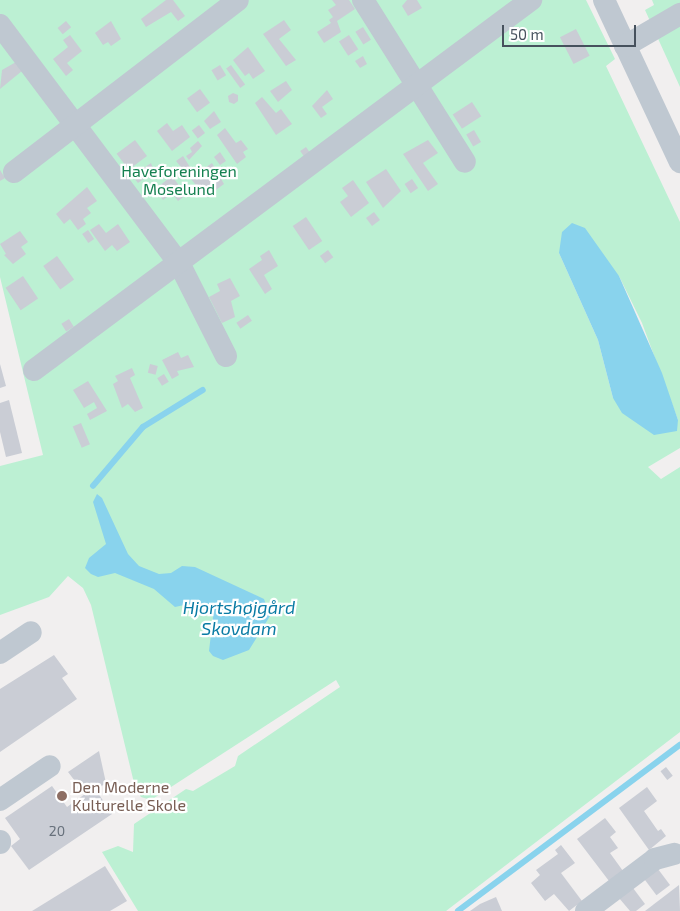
<!DOCTYPE html>
<html>
<head>
<meta charset="utf-8">
<style>
	body { margin:0 }
	#map { position:relative; width:680px; height:911px; overflow:hidden; background:#f1efef; font-family:"Exo 2",sans-serif }
	div>[style] { position:absolute }
	[style*='--x'] { left:calc(var(--x)*1px); top:calc(var(--y)*1px); width:calc(var(--w)*1px); rotate:calc(var(--a)*1deg) }
	.green>* { inset:0; background:#bcf0d3 }
	.water>* { inset:0; background:#89d3ed }
	.stream>* { height:5.5px; margin:-2.75px; padding:0 2.75px; transform-origin:2.75px; border-radius:2.75px; background:#89d3ed }
	.building>* { inset:0; background:#cacdd5; transform-origin:0 0 }
	.minor>* { height:22px; margin:-11px; padding:0 11px; transform-origin:11px; border-radius:11px; background:#bfc8d1 }
	.dots>* { width:14px; height:14px; translate:-50% -50%; box-sizing:border-box; border:2px solid #fff; border-radius:50% }
	span { translate:-50% -50%; white-space:nowrap; text-align:center; line-height:1.15; -webkit-text-stroke:4.5px #fff; paint-order:stroke }
	.number-label { font-size:14px; color:#67707b }
	.number-label span { -webkit-text-stroke-width:0 }
	.park-label { font-size:16px; color:#158050 }
	.education-label { font-size:16px; color:#785e54 }
	.left { translate:0 -50%; text-align:left }
	.water-label { font-size:18px; color:#0a7ba4; font-style:italic }
	.scale { position:absolute; left:502px; top:25px; width:134px; height:22px; box-sizing:border-box; border:2px solid #46515d; border-top:0; padding-left:6px; font-size:15px; line-height:18px; white-space:nowrap; color:#46515d; -webkit-text-stroke:4px #fff; paint-order:stroke }
</style>
</head>
<body>
<div id="map">
	<div class="green">
		<i style="clip-path:polygon(evenodd,0 0,586px 0,615px 59px,606px 66px,680px 222px,680px 448px,648px 467px,661px 479px,680px 467px,680px 732px,446px 911px,138px 911px,102px 852px,118px 846px,133px 852px,134px 824px,186px 789px,193px 791px,235px 766px,238px 756px,340px 687px,336px 680px,151px 800px,141px 797px,135px 787px,91px 605px,83px 588px,68px 576px,49px 597px,0 615px,0 466px,43px 455px,0 277px,0 0,559px 253px,619px 276px,642px 323px,678px 420px,613px 398px,598px 340px,559px 253px)"></i>
		<i style="clip-path:polygon(652px 0,680px 0,680px 87px,645px 10px,654px 5px)"></i>
	</div>
	<div class="water">
		<i style="clip-path:polygon(572px 223px,585px 228px,619px 276px,662px 373px,678px 420px,677px 431px,654px 435px,622px 413px,613px 398px,598px 340px,559px 253px,562px 232px)"></i>
		<i style="clip-path:polygon(97px 494px,102px 498px,128px 554px,139px 566px,159px 574px,171px 573px,182px 566px,195px 567px,264px 599px,270px 616px,249px 650px,223px 660px,213px 656px,209px 651px,213px 617px,209px 607px,198px 602px,175px 607px,154px 589px,115px 573px,98px 577px,91px 574px,85px 568px,89px 558px,106px 544px,93px 502px)"></i>
	</div>
	<div class="stream">
		<i style="--x:93;--y:486;--w:77;--a:-49.7"></i>
		<i style="--x:143;--y:427;--w:70;--a:-31.7"></i>
		<i style="--x:458;--y:911;--w:277;--a:-36.8"></i>
	</div>
	<div class="building">
		<i style="clip-path:polygon(166px 0,173px 0,185px 16px,178px 21px,171px 12px,146px 27px,141px 19px)"></i>
		<i style="clip-path:polygon(332px 0,349px 0,355px 9px,337px 21px,341px 32px,324px 43px,317px 32px,331px 23px,329px 20px,333px 17px,328px 10px,336px 5px)"></i>
		<i style="clip-path:polygon(407px 0,417px 0,422px 8px,408px 16px,402px 6px)"></i>
		<i style="clip-path:polygon(284px 20px,291px 30px,279px 39px,296px 60px,286px 66px,263px 34px)"></i>
		<i style="left:66px;top:21px;width:8px;height:11px;rotate:50deg"></i>
		<i style="clip-path:polygon(111px 21px,121px 39px,111px 46px,108px 42px,103px 45px,95px 33px)"></i>
		<i style="left:363px;top:27px;width:15px;height:9px;rotate:58deg"></i>
		<i style="left:576px;top:29px;width:30px;height:18px;rotate:63deg"></i>
		<i style="clip-path:polygon(70px 35px,82px 51px,67px 63px,73px 70px,66px 76px,53px 59px,68px 47px,63px 40px)"></i>
		<i style="left:349px;top:35px;width:17px;height:12px;rotate:57deg"></i>
		<i style="clip-path:polygon(248px 47px,265px 71px,253px 79px,249px 73px,245px 76px,233px 60px)"></i>
		<i style="clip-path:polygon(363px 56px,367px 64px,360px 68px,355px 61px)"></i>
		<i style="clip-path:polygon(16px 62px,22px 71px,0 89px,2px 70px)"></i>
		<i style="left:220px;top:65px;width:12px;height:10px;rotate:59deg"></i>
		<i style="left:231px;top:65px;width:24px;height:6px;rotate:54deg"></i>
		<i style="clip-path:polygon(286px 81px,292px 90px,278px 102px,270px 91px)"></i>
		<i style="left:200px;top:89px;width:17px;height:16px;rotate:54deg"></i>
		<i style="clip-path:polygon(327px 90px,333px 99px,322px 107px,327px 114px,321px 118px,312px 106px)"></i>
		<i style="clip-path:polygon(233px 93px,238px 95px,238px 101px,234px 104px,229px 102px,228px 96px)"></i>
		<i style="clip-path:polygon(262px 97px,276px 113px,281px 109px,292px 124px,276px 135px,255px 103px)"></i>
		<i style="left:472px;top:102px;width:17px;height:23px;rotate:57deg"></i>
		<i style="clip-path:polygon(214px 111px,221px 122px,210px 129px,204px 121px)"></i>
		<i style="clip-path:polygon(167px 123px,173px 131px,182px 125px,190px 137px,172px 151px,157px 131px)"></i>
		<i style="left:199px;top:125px;width:10px;height:9px;rotate:53deg"></i>
		<i style="clip-path:polygon(225px 128px,236px 143px,241px 140px,248px 149px,243px 152px,246px 157px,237px 164px,217px 135px)"></i>
		<i style="left:474px;top:130px;width:14px;height:9px;rotate:60deg"></i>
		<i style="left:135px;top:140px;width:20px;height:23px;rotate:53deg"></i>
		<i style="clip-path:polygon(428px 140px,438px 153px,423px 163px,438px 184px,428px 191px,403px 154px)"></i>
		<i style="clip-path:polygon(198px 141px,202px 146px,189px 160px,186px 156px,192px 152px,190px 148px)"></i>
		<i style="left:306px;top:147px;width:11px;height:7px;rotate:56deg"></i>
		<i style="clip-path:polygon(220px 152px,226px 161px,220px 165px,214px 157px)"></i>
		<i style="clip-path:polygon(183px 156px,195px 175px,212px 163px,224px 184px,213px 192px,209px 185px,200px 190px,176px 161px)"></i>
		<i style="clip-path:polygon(151px 163px,154px 171px,138px 183px,132px 176px)"></i>
		<i style="clip-path:polygon(386px 169px,401px 191px,383px 208px,366px 182px)"></i>
		<i style="clip-path:polygon(0 170px,5px 178px,0 181px)"></i>
		<i style="clip-path:polygon(172px 176px,186px 195px,178px 201px,172px 193px,163px 200px,155px 189px)"></i>
		<i style="left:412px;top:179px;width:11px;height:9px;rotate:56deg"></i>
		<i style="clip-path:polygon(353px 180px,369px 203px,351px 217px,340px 202px,348px 196px,342px 188px)"></i>
		<i style="clip-path:polygon(87px 187px,97px 201px,87px 208px,91px 213px,83px 219px,86px 224px,78px 230px,70px 219px,64px 224px,56px 214px)"></i>
		<i style="left:374px;top:212px;width:10px;height:10px;rotate:53deg"></i>
		<i style="left:306px;top:217px;width:29px;height:16px;rotate:56deg"></i>
		<i style="clip-path:polygon(99px 224px,106px 233px,118px 224px,130px 242px,117px 251px,112px 245px,105px 251px,90px 230px)"></i>
		<i style="left:88px;top:230px;width:11px;height:7px;rotate:56deg"></i>
		<i style="clip-path:polygon(20px 231px,28px 242px,21px 247px,26px 254px,13px 264px,4px 255px,6px 254px,0 244px)"></i>
		<i style="clip-path:polygon(269px 250px,278px 266px,264px 275px,272px 289px,265px 294px,249px 269px,262px 260px,260px 256px)"></i>
		<i style="left:328px;top:250px;width:9px;height:10px;rotate:54deg"></i>
		<i style="left:57px;top:256px;width:29px;height:17px;rotate:54deg"></i>
		<i style="left:23px;top:276px;width:27px;height:21px;rotate:56deg"></i>
		<i style="clip-path:polygon(230px 278px,240px 296px,231px 301px,235px 317px,222px 323px,209px 297px,220px 291px,217px 284px)"></i>
		<i style="left:248px;top:315px;width:7px;height:14px;rotate:56deg"></i>
		<i style="left:69px;top:319px;width:9px;height:9px;rotate:58deg"></i>
		<i style="clip-path:polygon(178px 352px,181px 358px,188px 355px,194px 367px,177px 371px,179px 375px,172px 379px,162px 360px)"></i>
		<i style="clip-path:polygon(0 364px,6px 386px,0 388px)"></i>
		<i style="left:150px;top:364px;width:8px;height:9px;rotate:14deg"></i>
		<i style="clip-path:polygon(132px 368px,135px 375px,130px 378px,143px 408px,135px 412px,128px 404px,122px 408px,113px 384px,118px 381px,115px 376px)"></i>
		<i style="left:164px;top:374px;width:9px;height:8px;rotate:58deg"></i>
		<i style="clip-path:polygon(88px 381px,107px 411px,90px 420px,87px 414px,97px 408px,94px 402px,84px 408px,73px 390px)"></i>
		<i style="clip-path:polygon(9px 400px,22px 453px,6px 457px,0 432px,0 403px)"></i>
		<i style="left:81px;top:423px;width:23px;height:9px;rotate:67deg"></i>
		<i style="clip-path:polygon(54px 655px,68px 674px,62px 678px,77px 699px,0 752px,0 689px)"></i>
		<i style="clip-path:polygon(99px 751px,106px 783px,96px 790px,112px 814px,29px 870px,11px 846px,20px 839px,5px 818px,52px 786px,67px 807px,85px 794px,68px 772px)"></i>
		<i style="left:666px;top:767px;width:11px;height:7px;rotate:52deg"></i>
		<i style="clip-path:polygon(647px 787px,657px 801px,644px 811px,658px 831px,661px 829px,666px 836px,649px 850px,619px 808px)"></i>
		<i style="clip-path:polygon(605px 818px,616px 832px,610px 837px,618px 848px,610px 853px,623px 871px,609px 881px,577px 839px)"></i>
		<i style="clip-path:polygon(561px 845px,575px 863px,561px 873px,582px 901px,569px 911px,554px 894px,545px 901px,531px 883px,540px 875px,536px 870px,558px 854px,555px 850px)"></i>
		<i style="clip-path:polygon(105px 866px,127px 901px,110px 911px,32px 911px)"></i>
		<i style="left:658px;top:869px;width:20px;height:17px;rotate:53deg"></i>
		<i style="clip-path:polygon(679px 885px,680px 911px,645px 911px)"></i>
		<i style="clip-path:polygon(633px 888px,645px 904px,636px 911px,630px 911px,619px 898px)"></i>
		<i style="clip-path:polygon(496px 897px,502px 911px,470px 911px,480px 904px)"></i>
	</div>
	<div class="minor">
		<i style="--x:363;--y:0;--w:191;--a:57.8"></i>
		<i style="--x:604;--y:0;--w:179;--a:64.9"></i>
		<i style="--x:0;--y:25;--w:300;--a:53.1"></i>
		<i style="--x:180;--y:265;--w:102;--a:63.2"></i>
		<i style="--x:625;--y:46;--w:64;--a:-30.2"></i>
		<i style="--x:14;--y:172;--w:282;--a:-37.5"></i>
		<i style="--x:34;--y:370;--w:620;--a:-36.67"></i>
		<i style="--x:0;--y:653;--w:37;--a:-34"></i>
		<i style="--x:0;--y:800;--w:60;--a:-34.2"></i>
		<i style="--x:0;--y:841;--w:2;--a:90"></i>
		<i style="--x:586;--y:911;--w:86;--a:-37"></i>
		<i style="--x:655;--y:859;--w:20;--a:-15"></i>
	</div>
	<div class="dots">
		<i style="left:62px;top:796px;background:#8d6e63"></i>
	</div>
	<div class="number-label">
		<span style="left:57px;top:831px">20</span>
	</div>
	<div class="park-label">
		<span style="left:179px;top:180px">Haveforeningen<br>Moselund</span>
	</div>
	<div class="education-label">
		<span class="left" style="left:72px;top:796px">Den Moderne<br>Kulturelle Skole</span>
	</div>
	<div class="water-label">
		<span style="left:239px;top:618px">Hjortshøjgård<br>Skovdam</span>
	</div>
	<div class="scale">50 m</div>
</div>
</body>
</html>
